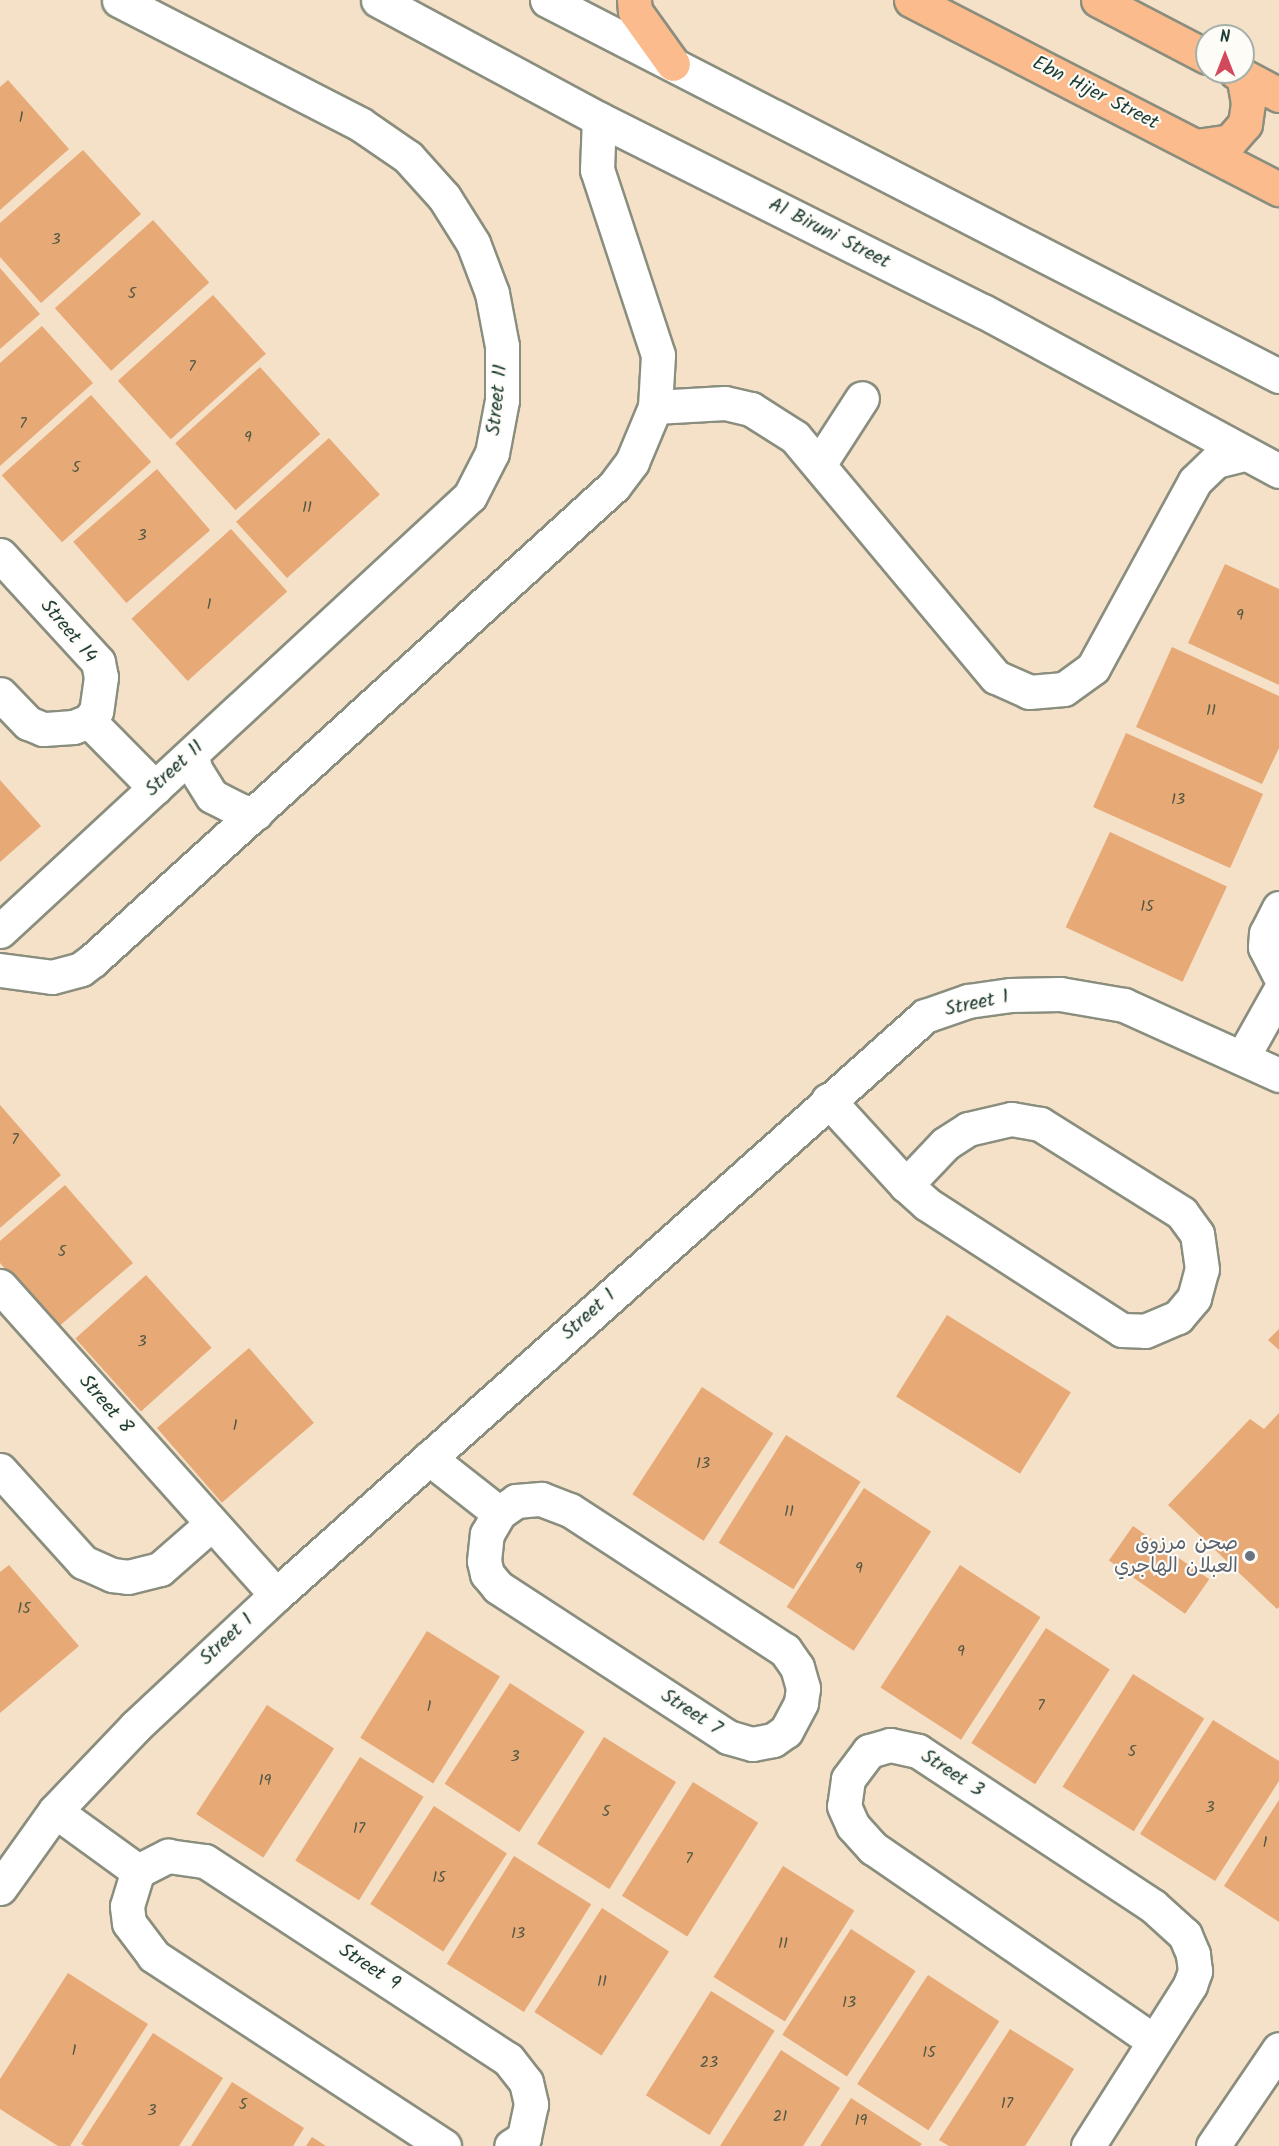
<!DOCTYPE html>
<html>
<head>
<meta charset="utf-8">
<style>
	body { margin:0 }
	#map { position:relative; width:1279px; height:2146px; overflow:hidden; background:#f5e0c8; font-family:Kalam,"Playpen Sans Arabic",sans-serif }
	div>[style] { position:absolute }
	[style*='--x'] { left:calc(var(--x)*1px); top:calc(var(--y)*1px); width:calc(var(--w)*1px); rotate:calc(var(--a)*1deg) }
	.building>* { inset:0; background:#e7a976; transform-origin:0 0 }
	.roads { filter:drop-shadow(2px 0 #8a8e7e) drop-shadow(-2px 0 #8a8e7e) drop-shadow(0 2px #8a8e7e) drop-shadow(0 -2px #8a8e7e) }
	.minor>* { height:33px; margin:-16.5px; padding:0 16.5px; transform-origin:16.5px; border-radius:16.5px; background:#fff }
	.major>* { height:33px; margin:-16.5px; padding:0 16.5px; transform-origin:16.5px; border-radius:16.5px; background:#fbbb8c }
	.dots>* { width:16px; height:16px; translate:-50% -50%; box-sizing:border-box; border:3px solid #fdfcf7; border-radius:50% }
	span { translate:-50% -50%; white-space:nowrap; text-align:center; line-height:1.15; -webkit-text-stroke:4.5px #fdfcf7; paint-order:stroke }
	.number-label { font-size:16px; color:#515844 }
	.number-label span { -webkit-text-stroke-width:0 }
	.street-label { font-size:20px; color:#1f3d34 }
	.worship-label { font-size:20px; color:#5b616d }
	.right { translate:-100% -50%; text-align:right }
	.north { position:absolute; left:1195px; top:24px; width:60px; height:60px; box-sizing:border-box; background:#fdfcf7; border:2px solid #a4b0a9; border-radius:50%; rotate:0deg; font-size:16px; font-weight:700; line-height:24px; text-align:center; color:#1f3d34 }
	.north::after { content:''; display:block; margin:auto; width:21px; height:27px; background:#d1495b; clip-path:polygon(50% 0,100% 100%,50% 72%,0 100%) }
</style>
</head>
<body>
<div id="map">
	<div class="building">
		<i style="clip-path:polygon(8px 80px,69px 149px,0 210px,0 87px)"></i>
		<i style="clip-path:polygon(83px 150px,141px 214px,41px 303px,0 257px,0 223px)"></i>
		<i style="left:153px;top:220px;width:84px;height:132px;rotate:48deg"></i>
		<i style="clip-path:polygon(0 268px,40px 314px,0 349px)"></i>
		<i style="left:213px;top:295px;width:79px;height:128px;rotate:48deg"></i>
		<i style="clip-path:polygon(42px 326px,93px 383px,0 466px,0 363px)"></i>
		<i style="left:260px;top:367px;width:90px;height:114px;rotate:48deg"></i>
		<i style="left:91px;top:395px;width:90px;height:120px;rotate:48deg"></i>
		<i style="left:329px;top:438px;width:76px;height:125px;rotate:48deg"></i>
		<i style="left:157px;top:469px;width:81px;height:111px;rotate:49deg"></i>
		<i style="left:231px;top:529px;width:84px;height:134px;rotate:48deg"></i>
		<i style="clip-path:polygon(1225px 564px,1279px 589px,1279px 685px,1188px 643px)"></i>
		<i style="clip-path:polygon(1172px 647px,1279px 696px,1279px 748px,1262px 784px,1136px 727px)"></i>
		<i style="left:1126px;top:733px;width:150px;height:81px;rotate:24deg"></i>
		<i style="clip-path:polygon(0 780px,41px 826px,0 862px)"></i>
		<i style="left:1110px;top:832px;width:129px;height:105px;rotate:25deg"></i>
		<i style="clip-path:polygon(0 1105px,61px 1175px,0 1228px)"></i>
		<i style="clip-path:polygon(65px 1185px,133px 1263px,57px 1328px,0 1263px,0 1241px)"></i>
		<i style="left:146px;top:1275px;width:98px;height:95px;rotate:48deg"></i>
		<i style="left:947px;top:1315px;width:146px;height:96px;rotate:32deg"></i>
		<i style="clip-path:polygon(1279px 1329px,1279px 1350px,1268px 1340px)"></i>
		<i style="left:249px;top:1348px;width:99px;height:122px;rotate:49deg"></i>
		<i style="left:702px;top:1387px;width:85px;height:128px;rotate:33deg"></i>
		<i style="clip-path:polygon(1279px 1413px,1279px 1607px,1277px 1609px,1168px 1505px,1250px 1419px,1264px 1429px)"></i>
		<i style="left:786px;top:1435px;width:88px;height:127px;rotate:32deg"></i>
		<i style="left:864px;top:1488px;width:80px;height:142px;rotate:33deg"></i>
		<i style="left:1133px;top:1526px;width:93px;height:42px;rotate:35deg"></i>
		<i style="clip-path:polygon(9px 1565px,79px 1646px,0 1713px,0 1572px)"></i>
		<i style="left:960px;top:1565px;width:96px;height:146px;rotate:33deg"></i>
		<i style="left:1046px;top:1628px;width:76px;height:137px;rotate:33deg"></i>
		<i style="left:427px;top:1631px;width:86px;height:126px;rotate:32deg"></i>
		<i style="left:1133px;top:1674px;width:84px;height:133px;rotate:32deg"></i>
		<i style="left:510px;top:1683px;width:89px;height:120px;rotate:33deg"></i>
		<i style="left:267px;top:1705px;width:80px;height:130px;rotate:33deg"></i>
		<i style="clip-path:polygon(1213px 1720px,1279px 1761px,1279px 1781px,1215px 1881px,1140px 1834px)"></i>
		<i style="left:604px;top:1737px;width:85px;height:126px;rotate:32deg"></i>
		<i style="left:360px;top:1757px;width:75px;height:122px;rotate:32deg"></i>
		<i style="left:693px;top:1782px;width:77px;height:134px;rotate:32deg"></i>
		<i style="clip-path:polygon(1279px 1800px,1279px 1922px,1224px 1886px)"></i>
		<i style="left:434px;top:1806px;width:87px;height:117px;rotate:33deg"></i>
		<i style="left:514px;top:1856px;width:91px;height:127px;rotate:32deg"></i>
		<i style="left:783px;top:1866px;width:84px;height:131px;rotate:32deg"></i>
		<i style="left:602px;top:1908px;width:80px;height:124px;rotate:33deg"></i>
		<i style="left:851px;top:1929px;width:77px;height:126px;rotate:33deg"></i>
		<i style="clip-path:polygon(68px 1973px,148px 2024px,70px 2146px,58px 2146px,0 2109px,0 2079px)"></i>
		<i style="left:928px;top:1975px;width:85px;height:130px;rotate:33deg"></i>
		<i style="left:711px;top:1991px;width:75px;height:123px;rotate:32deg"></i>
		<i style="clip-path:polygon(1010px 2029px,1074px 2069px,1025px 2146px,949px 2146px,939px 2140px)"></i>
		<i style="clip-path:polygon(153px 2033px,223px 2078px,179px 2146px,85px 2146px,81px 2144px)"></i>
		<i style="clip-path:polygon(781px 2050px,840px 2088px,803px 2146px,720px 2146px)"></i>
		<i style="clip-path:polygon(232px 2082px,304px 2128px,293px 2146px,191px 2146px)"></i>
		<i style="clip-path:polygon(851px 2098px,922px 2144px,920px 2146px,820px 2146px)"></i>
		<i style="clip-path:polygon(312px 2137px,326px 2146px,306px 2146px)"></i>
	</div>
	<div class="roads">
		<div class="minor">
			<i style="--x:378;--y:0;--w:251;--a:28.3"></i>
			<i style="--x:599;--y:119;--w:429;--a:26.6"></i>
			<i style="--x:983;--y:311;--w:336;--a:28.4"></i>
			<i style="--x:547;--y:0;--w:823;--a:27.19"></i>
			<i style="--x:655;--y:407;--w:70;--a:-3.3"></i>
			<i style="--x:725;--y:403;--w:27;--a:13"></i>
			<i style="--x:751;--y:409;--w:52;--a:32.5"></i>
			<i style="--x:795;--y:437;--w:313;--a:50.1"></i>
			<i style="--x:996;--y:677;--w:36;--a:24"></i>
			<i style="--x:1029;--y:692;--w:35;--a:-5"></i>
			<i style="--x:1064;--y:689;--w:36;--a:-36"></i>
			<i style="--x:1093;--y:668;--w:213;--a:-61.4"></i>
			<i style="--x:1195;--y:481;--w:29;--a:-44"></i>
			<i style="--x:1216;--y:461;--w:29;--a:-14"></i>
			<i style="--x:820;--y:463;--w:77;--a:-57.1"></i>
			<i style="--x:0;--y:555;--w:145;--a:47.5"></i>
			<i style="--x:98;--y:662;--w:15;--a:79"></i>
			<i style="--x:101;--y:677;--w:34;--a:98"></i>
			<i style="--x:96;--y:711;--w:12;--a:125"></i>
			<i style="--x:89;--y:721;--w:17;--a:159"></i>
			<i style="--x:73;--y:727;--w:30;--a:176"></i>
			<i style="--x:43;--y:729;--w:16;--a:-158"></i>
			<i style="--x:28;--y:723;--w:40;--a:-134"></i>
			<i style="--x:89;--y:721;--w:94;--a:45.4"></i>
			<i style="--x:192;--y:754;--w:15;--a:79"></i>
			<i style="--x:195;--y:769;--w:32;--a:58"></i>
			<i style="--x:212;--y:796;--w:33;--a:27"></i>
			<i style="--x:241;--y:811;--w:15;--a:8"></i>
			<i style="--x:1279;--y:908;--w:28;--a:117"></i>
			<i style="--x:1266;--y:933;--w:14;--a:94"></i>
			<i style="--x:1265;--y:947;--w:31;--a:63"></i>
			<i style="--x:0;--y:931;--w:640;--a:-42.79"></i>
			<i style="--x:470;--y:496;--w:48;--a:-62.9"></i>
			<i style="--x:492;--y:453;--w:54;--a:-79.3"></i>
			<i style="--x:502;--y:400;--w:54;--a:-90"></i>
			<i style="--x:502;--y:346;--w:54;--a:-100.7"></i>
			<i style="--x:492;--y:293;--w:53;--a:-110.8"></i>
			<i style="--x:473;--y:243;--w:54;--a:-122.2"></i>
			<i style="--x:444;--y:197;--w:54;--a:-132"></i>
			<i style="--x:408;--y:157;--w:58;--a:-145.5"></i>
			<i style="--x:360;--y:124;--w:271;--a:-152.8"></i>
			<i style="--x:0;--y:970;--w:52;--a:7.7"></i>
			<i style="--x:52;--y:977;--w:30;--a:-15"></i>
			<i style="--x:81;--y:969;--w:15;--a:-37"></i>
			<i style="--x:93;--y:960;--w:704;--a:-42.3"></i>
			<i style="--x:614;--y:486;--w:30;--a:-53"></i>
			<i style="--x:632;--y:462;--w:60;--a:-67.3"></i>
			<i style="--x:655;--y:407;--w:52;--a:-86.7"></i>
			<i style="--x:658;--y:355;--w:195;--a:-108.2"></i>
			<i style="--x:597;--y:170;--w:51;--a:-87.8"></i>
			<i style="--x:1242;--y:1058;--w:76;--a:-60.7"></i>
			<i style="--x:828;--y:1100;--w:115;--a:47.5"></i>
			<i style="--x:906;--y:1185;--w:28;--a:42"></i>
			<i style="--x:927;--y:1204;--w:232;--a:32.9"></i>
			<i style="--x:1122;--y:1330;--w:23;--a:2"></i>
			<i style="--x:1145;--y:1331;--w:36;--a:-23"></i>
			<i style="--x:1178;--y:1317;--w:25;--a:-50"></i>
			<i style="--x:1194;--y:1298;--w:30;--a:-75"></i>
			<i style="--x:1202;--y:1269;--w:35;--a:-98"></i>
			<i style="--x:1197;--y:1234;--w:26;--a:-126"></i>
			<i style="--x:1182;--y:1213;--w:168;--a:-147.9"></i>
			<i style="--x:1040;--y:1124;--w:29;--a:-170"></i>
			<i style="--x:1011;--y:1119;--w:44;--a:166.9"></i>
			<i style="--x:968;--y:1129;--w:27;--a:147"></i>
			<i style="--x:945;--y:1144;--w:57;--a:133.6"></i>
			<i style="--x:0;--y:1286;--w:414;--a:48.2"></i>
			<i style="--x:429;--y:1458;--w:89;--a:38.2"></i>
			<i style="--x:0;--y:1470;--w:124;--a:47.9"></i>
			<i style="--x:83;--y:1562;--w:32;--a:24"></i>
			<i style="--x:112;--y:1575;--w:16;--a:7"></i>
			<i style="--x:128;--y:1577;--w:33;--a:-14"></i>
			<i style="--x:160;--y:1569;--w:67;--a:-41.3"></i>
			<i style="--x:541;--y:1499;--w:31;--a:21"></i>
			<i style="--x:570;--y:1510;--w:257;--a:33.1"></i>
			<i style="--x:785;--y:1650;--w:21;--a:55"></i>
			<i style="--x:797;--y:1667;--w:22;--a:74"></i>
			<i style="--x:803;--y:1688;--w:15;--a:98"></i>
			<i style="--x:801;--y:1703;--w:32;--a:118"></i>
			<i style="--x:786;--y:1731;--w:16;--a:145"></i>
			<i style="--x:773;--y:1740;--w:21;--a:169"></i>
			<i style="--x:752;--y:1744;--w:25;--a:-164"></i>
			<i style="--x:728;--y:1737;--w:275;--a:-146.9"></i>
			<i style="--x:498;--y:1587;--w:17;--a:-130"></i>
			<i style="--x:487;--y:1574;--w:13;--a:-103"></i>
			<i style="--x:484;--y:1561;--w:27;--a:-84"></i>
			<i style="--x:487;--y:1534;--w:24;--a:-60"></i>
			<i style="--x:499;--y:1513;--w:21;--a:-35"></i>
			<i style="--x:516;--y:1501;--w:25;--a:-5"></i>
			<i style="--x:55;--y:1811;--w:102;--a:35.9"></i>
			<i style="--x:0;--y:1888;--w:95;--a:-54.5"></i>
			<i style="--x:55;--y:1811;--w:117;--a:-46.4"></i>
			<i style="--x:136;--y:1726;--w:192;--a:-43.1"></i>
			<i style="--x:276;--y:1595;--w:870;--a:-41.74"></i>
			<i style="--x:925;--y:1016;--w:46;--a:-19.2"></i>
			<i style="--x:968;--y:1001;--w:42;--a:-8.1"></i>
			<i style="--x:1010;--y:995;--w:50;--a:-1.1"></i>
			<i style="--x:1060;--y:994;--w:65;--a:9.8"></i>
			<i style="--x:1124;--y:1005;--w:170;--a:24.3"></i>
			<i style="--x:444;--y:2146;--w:347;--a:-146.8"></i>
			<i style="--x:154;--y:1956;--w:41;--a:-127.1"></i>
			<i style="--x:129;--y:1923;--w:17;--a:-97"></i>
			<i style="--x:127;--y:1906;--w:37;--a:-73"></i>
			<i style="--x:138;--y:1871;--w:34;--a:-27"></i>
			<i style="--x:168;--y:1856;--w:37;--a:8"></i>
			<i style="--x:205;--y:1861;--w:362;--a:33.2"></i>
			<i style="--x:508;--y:2059;--w:29;--a:52"></i>
			<i style="--x:526;--y:2082;--w:23;--a:77"></i>
			<i style="--x:531;--y:2104;--w:35;--a:102"></i>
			<i style="--x:524;--y:2138;--w:15;--a:148"></i>
			<i style="--x:1088;--y:2146;--w:191;--a:-57.6"></i>
			<i style="--x:1190;--y:1985;--w:15;--a:-70"></i>
			<i style="--x:1195;--y:1971;--w:17;--a:-97"></i>
			<i style="--x:1193;--y:1954;--w:21;--a:-113"></i>
			<i style="--x:1185;--y:1935;--w:43;--a:-137.8"></i>
			<i style="--x:1153;--y:1906;--w:282;--a:-146.6"></i>
			<i style="--x:918;--y:1751;--w:29;--a:-168"></i>
			<i style="--x:890;--y:1745;--w:22;--a:164"></i>
			<i style="--x:869;--y:1751;--w:35;--a:127"></i>
			<i style="--x:848;--y:1779;--w:27;--a:98"></i>
			<i style="--x:844;--y:1806;--w:22;--a:66"></i>
			<i style="--x:853;--y:1826;--w:30;--a:48"></i>
			<i style="--x:873;--y:1848;--w:341;--a:34.5"></i>
			<i style="--x:1213;--y:2146;--w:117;--a:-55.8"></i>
		</div>
		<div class="major">
			<i style="--x:634;--y:0;--w:11;--a:85"></i>
			<i style="--x:635;--y:11;--w:65;--a:54.4"></i>
			<i style="--x:911;--y:0;--w:414;--a:27.2"></i>
			<i style="--x:1098;--y:0;--w:123;--a:27.6"></i>
			<i style="--x:1236;--y:72;--w:49;--a:28.1"></i>
			<i style="--x:1196;--y:146;--w:34;--a:-8"></i>
			<i style="--x:1230;--y:141;--w:23;--a:-49"></i>
			<i style="--x:1245;--y:124;--w:21;--a:-82"></i>
			<i style="--x:1248;--y:103;--w:27;--a:-100"></i>
		</div>
	</div>
	<div class="dots">
		<i style="left:1250px;top:1556px;background:#6b7280"></i>
	</div>
	<div class="number-label">
		<span style="left:21px;top:118px">1</span>
		<span style="left:56px;top:240px">3</span>
		<span style="left:132px;top:294px">5</span>
		<span style="left:192px;top:367px">7</span>
		<span style="left:23px;top:424px">7</span>
		<span style="left:248px;top:438px">9</span>
		<span style="left:76px;top:468px">5</span>
		<span style="left:307px;top:508px">11</span>
		<span style="left:142px;top:536px">3</span>
		<span style="left:209px;top:605px">1</span>
		<span style="left:1240px;top:616px">9</span>
		<span style="left:1211px;top:711px">11</span>
		<span style="left:1178px;top:800px">13</span>
		<span style="left:1147px;top:907px">15</span>
		<span style="left:15px;top:1140px">7</span>
		<span style="left:62px;top:1252px">5</span>
		<span style="left:142px;top:1342px">3</span>
		<span style="left:235px;top:1426px">1</span>
		<span style="left:703px;top:1464px">13</span>
		<span style="left:789px;top:1512px">11</span>
		<span style="left:859px;top:1569px">9</span>
		<span style="left:24px;top:1609px">15</span>
		<span style="left:961px;top:1652px">9</span>
		<span style="left:1041px;top:1706px">7</span>
		<span style="left:429px;top:1707px">1</span>
		<span style="left:1132px;top:1752px">5</span>
		<span style="left:515px;top:1757px">3</span>
		<span style="left:265px;top:1781px">19</span>
		<span style="left:1210px;top:1808px">3</span>
		<span style="left:606px;top:1812px">5</span>
		<span style="left:359px;top:1829px">17</span>
		<span style="left:1265px;top:1843px">1</span>
		<span style="left:689px;top:1859px">7</span>
		<span style="left:439px;top:1878px">15</span>
		<span style="left:518px;top:1934px">13</span>
		<span style="left:783px;top:1944px">11</span>
		<span style="left:602px;top:1982px">11</span>
		<span style="left:849px;top:2003px">13</span>
		<span style="left:74px;top:2051px">1</span>
		<span style="left:929px;top:2053px">15</span>
		<span style="left:709px;top:2063px">23</span>
		<span style="left:1007px;top:2104px">17</span>
		<span style="left:243px;top:2105px">5</span>
		<span style="left:152px;top:2111px">3</span>
		<span style="left:780px;top:2117px">21</span>
		<span style="left:861px;top:2121px">19</span>
	</div>
	<div class="street-label">
		<span style="left:1095px;top:94px;rotate:27deg">Ebn Hijer Street</span>
		<span style="left:829px;top:234px;rotate:27deg">Al Biruni Street</span>
		<span style="left:498px;top:400px;rotate:-84deg">Street 11</span>
		<span style="left:68px;top:632px;rotate:50deg">Street 14</span>
		<span style="left:175px;top:769px;rotate:-43deg">Street 11</span>
		<span style="left:977px;top:1004px;rotate:-12deg">Street 1</span>
		<span style="left:589px;top:1315px;rotate:-42deg">Street 1</span>
		<span style="left:105px;top:1405px;rotate:49deg">Street 8</span>
		<span style="left:227px;top:1640px;rotate:-43deg">Street 1</span>
		<span style="left:691px;top:1713px;rotate:33deg">Street 7</span>
		<span style="left:952px;top:1774px;rotate:33deg">Street 3</span>
		<span style="left:369px;top:1968px;rotate:33deg">Street 9</span>
	</div>
	<div class="worship-label">
		<span class="right" style="left:1238px;top:1556px">صحن مرزوق<br>العبلان الهاجري</span>
	</div>
	<div class="north">N</div>
</div>
</body>
</html>
